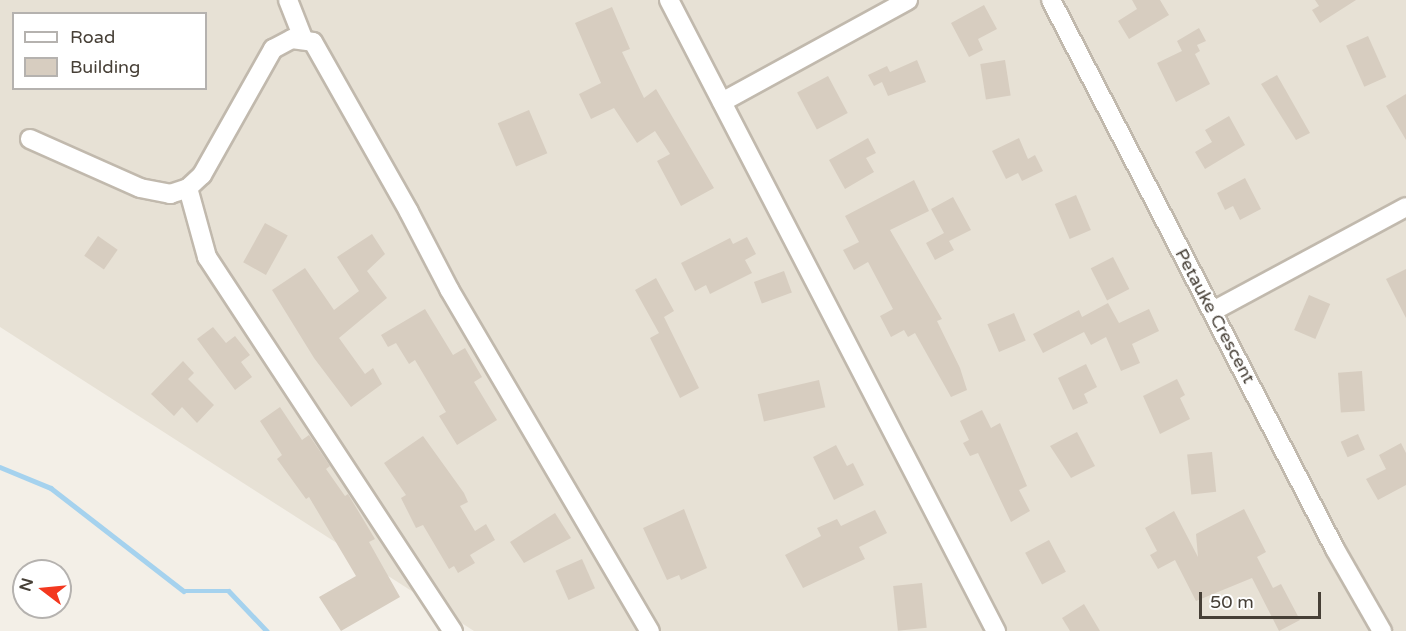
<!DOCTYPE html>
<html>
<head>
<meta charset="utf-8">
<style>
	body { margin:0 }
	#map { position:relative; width:1406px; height:631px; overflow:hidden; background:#f3efe7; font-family:"Varela Round",sans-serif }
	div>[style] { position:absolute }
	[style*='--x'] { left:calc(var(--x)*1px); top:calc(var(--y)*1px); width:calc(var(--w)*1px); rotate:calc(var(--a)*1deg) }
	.residential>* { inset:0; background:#e7e1d5 }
	.stream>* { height:4.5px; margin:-2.25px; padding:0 2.25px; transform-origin:2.25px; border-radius:2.25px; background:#a5d2ee }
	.building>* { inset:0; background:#d7cdc0; transform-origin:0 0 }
	.roads { filter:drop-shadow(2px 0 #c1b9ad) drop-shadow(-2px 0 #c1b9ad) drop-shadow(0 2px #c1b9ad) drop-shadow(0 -2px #c1b9ad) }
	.minor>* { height:18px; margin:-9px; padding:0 9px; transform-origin:9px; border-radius:9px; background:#fff }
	span { translate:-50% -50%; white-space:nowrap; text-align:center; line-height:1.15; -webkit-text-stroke:4.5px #fff; paint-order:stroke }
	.street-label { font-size:18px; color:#463f36 }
	.legend { position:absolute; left:12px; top:12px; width:195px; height:78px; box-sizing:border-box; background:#fff; border:2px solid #b5b2af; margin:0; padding:8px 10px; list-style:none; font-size:18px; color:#463f36 }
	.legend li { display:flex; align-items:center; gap:12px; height:30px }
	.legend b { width:30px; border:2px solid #b5b2af }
	.north { position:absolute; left:12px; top:559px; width:60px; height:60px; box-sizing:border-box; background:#fff; border:2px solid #b5b2af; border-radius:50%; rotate:286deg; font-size:16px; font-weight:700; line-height:24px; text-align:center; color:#463f36 }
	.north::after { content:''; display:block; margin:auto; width:21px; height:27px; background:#f3381f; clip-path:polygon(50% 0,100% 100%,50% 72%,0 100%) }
	.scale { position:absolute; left:1199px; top:592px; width:122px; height:27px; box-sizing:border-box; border:3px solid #463f36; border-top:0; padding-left:8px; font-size:18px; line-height:21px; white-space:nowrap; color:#463f36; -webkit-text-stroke:4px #fff; paint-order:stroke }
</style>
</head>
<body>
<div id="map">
	<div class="residential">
		<i style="clip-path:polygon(evenodd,0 0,1406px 0,1406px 631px,474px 631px,0 327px,0 0,14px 14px,206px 14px,206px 88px,14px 88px,14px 14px)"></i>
	</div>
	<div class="stream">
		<i style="--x:0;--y:467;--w:55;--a:22.4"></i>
		<i style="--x:51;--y:488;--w:168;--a:37.8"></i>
		<i style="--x:184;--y:591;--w:45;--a:0"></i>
		<i style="--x:229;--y:591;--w:55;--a:46.5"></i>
	</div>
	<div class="building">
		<i style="clip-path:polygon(1132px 0,1160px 0,1169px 15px,1129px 39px,1118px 21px,1137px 9px)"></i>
		<i style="clip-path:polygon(1315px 0,1356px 0,1320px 23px,1312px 10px,1319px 6px)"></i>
		<i style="clip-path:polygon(984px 5px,997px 29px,978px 39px,983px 50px,969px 57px,951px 23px)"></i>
		<i style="clip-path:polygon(612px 7px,630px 49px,622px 52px,644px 98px,656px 89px,714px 188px,681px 206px,657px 161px,670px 154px,655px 131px,637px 143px,614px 108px,591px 119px,579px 94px,601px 83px,575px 23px)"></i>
		<i style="clip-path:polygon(1199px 28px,1206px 41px,1197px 45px,1200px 51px,1195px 54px,1210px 84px,1176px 102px,1157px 63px,1182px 51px,1177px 41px)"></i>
		<i style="left:1368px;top:36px;width:45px;height:24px;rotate:66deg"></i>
		<i style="clip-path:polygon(917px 60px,926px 82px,888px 96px,882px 82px,874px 86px,868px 75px,887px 66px,890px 72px)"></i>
		<i style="left:1005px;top:60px;width:36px;height:25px;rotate:81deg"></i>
		<i style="clip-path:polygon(1277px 75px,1310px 133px,1296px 140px,1261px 84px)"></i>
		<i style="left:828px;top:76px;width:42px;height:35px;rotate:62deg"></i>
		<i style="clip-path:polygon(1406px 94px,1406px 140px,1386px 106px)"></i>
		<i style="left:529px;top:110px;width:47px;height:34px;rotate:67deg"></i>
		<i style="clip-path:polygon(1229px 116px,1245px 145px,1205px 169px,1195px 152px,1212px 142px,1205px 130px)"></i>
		<i style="clip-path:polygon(868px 138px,876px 153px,866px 158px,874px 172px,845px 189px,829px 160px)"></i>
		<i style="clip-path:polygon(1019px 138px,1028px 159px,1035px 155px,1043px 171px,1022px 181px,1018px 173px,1006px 179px,992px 151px)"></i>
		<i style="clip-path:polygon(1245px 178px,1261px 209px,1240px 220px,1233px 206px,1225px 210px,1217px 193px)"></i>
		<i style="clip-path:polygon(914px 180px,929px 211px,890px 230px,942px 319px,937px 321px,960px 368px,967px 390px,951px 397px,915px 333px,908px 337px,904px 330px,891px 337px,880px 316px,893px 309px,868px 262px,854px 270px,843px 250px,859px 242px,845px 216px)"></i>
		<i style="left:1076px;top:195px;width:38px;height:23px;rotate:67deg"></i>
		<i style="clip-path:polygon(953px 197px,971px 230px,949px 241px,954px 250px,935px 260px,926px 243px,944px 233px,931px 209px)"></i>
		<i style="left:265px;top:223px;width:26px;height:45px;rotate:29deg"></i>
		<i style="clip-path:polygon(372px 234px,385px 254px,367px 271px,387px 298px,339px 338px,365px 374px,373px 368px,382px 384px,351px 407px,314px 358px,272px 290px,305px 268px,334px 310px,359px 291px,337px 257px)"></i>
		<i style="left:98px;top:236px;width:24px;height:24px;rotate:35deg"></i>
		<i style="clip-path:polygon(747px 237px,756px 254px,745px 260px,752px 273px,710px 294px,706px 285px,695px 291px,681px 263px,730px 238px,733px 244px)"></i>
		<i style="left:1113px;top:257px;width:36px;height:25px;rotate:63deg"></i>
		<i style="clip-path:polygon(1406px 269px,1406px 318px,1386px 279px)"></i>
		<i style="left:784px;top:271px;width:23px;height:32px;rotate:70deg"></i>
		<i style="clip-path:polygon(656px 278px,674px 311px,664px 317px,699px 388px,680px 398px,650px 338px,659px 333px,635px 290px)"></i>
		<i style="left:1309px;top:295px;width:23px;height:38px;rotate:23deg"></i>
		<i style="clip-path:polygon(1108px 303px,1119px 323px,1149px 309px,1159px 331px,1132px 344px,1140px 363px,1121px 371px,1106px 337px,1091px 345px,1084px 332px,1043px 353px,1033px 334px,1079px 310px,1082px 317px)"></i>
		<i style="clip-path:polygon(425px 309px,453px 355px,465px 348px,482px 377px,474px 382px,497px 420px,457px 445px,439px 416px,446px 412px,415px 360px,409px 364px,396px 343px,388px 347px,381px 335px)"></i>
		<i style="left:1014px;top:313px;width:30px;height:29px;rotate:67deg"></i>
		<i style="clip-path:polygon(213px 327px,226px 343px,235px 336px,250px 355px,241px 362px,252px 377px,235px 390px,197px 339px)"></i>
		<i style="clip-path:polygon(183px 361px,194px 373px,188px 379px,214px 405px,197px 423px,182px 407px,174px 416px,151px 394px)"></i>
		<i style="clip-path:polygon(1086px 364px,1097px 387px,1084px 394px,1088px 403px,1073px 410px,1058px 378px)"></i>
		<i style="left:1362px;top:371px;width:40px;height:24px;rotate:86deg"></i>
		<i style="clip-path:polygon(1177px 379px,1185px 395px,1180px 398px,1190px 419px,1160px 434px,1143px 396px)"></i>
		<i style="left:819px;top:380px;width:28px;height:63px;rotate:77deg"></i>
		<i style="clip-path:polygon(280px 407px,302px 440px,309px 435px,330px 466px,326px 469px,345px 496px,348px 494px,375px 539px,369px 542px,400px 597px,341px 631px,319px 597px,356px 576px,309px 497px,306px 499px,277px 459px,282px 455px,260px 421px)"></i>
		<i style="clip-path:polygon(982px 410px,991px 428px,1000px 423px,1027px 486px,1019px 490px,1030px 511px,1011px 522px,978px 453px,970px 456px,963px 443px,969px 440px,960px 421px)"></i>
		<i style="clip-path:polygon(1077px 432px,1095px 466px,1071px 478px,1050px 446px)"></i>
		<i style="left:1358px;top:434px;width:17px;height:19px;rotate:66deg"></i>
		<i style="clip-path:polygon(423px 436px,464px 493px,468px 502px,460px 506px,475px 531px,486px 524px,495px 540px,470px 555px,475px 563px,458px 573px,454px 566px,449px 569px,423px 525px,416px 528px,401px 498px,406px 495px,384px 463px)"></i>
		<i style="clip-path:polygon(1401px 443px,1406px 453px,1406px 485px,1378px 500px,1366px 479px,1386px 469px,1379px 455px)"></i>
		<i style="clip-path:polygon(836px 445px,847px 466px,853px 463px,864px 485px,834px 500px,813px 457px)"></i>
		<i style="left:1212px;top:452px;width:40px;height:25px;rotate:84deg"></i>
		<i style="clip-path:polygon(684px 509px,707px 568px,681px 580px,679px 575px,667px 580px,643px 528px)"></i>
		<i style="clip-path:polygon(1244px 509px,1266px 552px,1257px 557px,1273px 588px,1281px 584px,1300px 620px,1279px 631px,1252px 578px,1196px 601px,1175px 560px,1158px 569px,1150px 555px,1157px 551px,1145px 528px,1174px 511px,1198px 557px,1196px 534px)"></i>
		<i style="clip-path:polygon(875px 510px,887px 533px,859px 547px,865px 559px,803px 588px,785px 555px,821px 536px,817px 528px,837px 519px,841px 526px)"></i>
		<i style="clip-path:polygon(555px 513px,571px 538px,524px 563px,510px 542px)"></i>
		<i style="left:1049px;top:540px;width:36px;height:27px;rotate:62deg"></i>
		<i style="left:582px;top:559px;width:32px;height:29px;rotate:66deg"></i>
		<i style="left:922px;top:583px;width:45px;height:29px;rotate:84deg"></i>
		<i style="clip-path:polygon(1084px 604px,1100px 631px,1070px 631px,1062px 618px)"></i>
	</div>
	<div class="roads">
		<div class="minor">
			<i style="--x:288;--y:0;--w:41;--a:68.5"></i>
			<i style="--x:669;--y:0;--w:711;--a:62.61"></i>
			<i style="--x:1051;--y:0;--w:618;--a:62.65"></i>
			<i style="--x:1335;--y:549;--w:95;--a:60.2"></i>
			<i style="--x:722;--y:102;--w:212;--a:-28.7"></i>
			<i style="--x:30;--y:139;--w:120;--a:24"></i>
			<i style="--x:140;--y:188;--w:31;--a:11"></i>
			<i style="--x:170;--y:194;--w:19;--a:-18"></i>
			<i style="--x:188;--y:188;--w:19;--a:-43"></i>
			<i style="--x:202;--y:175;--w:145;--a:-60.6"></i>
			<i style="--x:273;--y:49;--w:21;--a:-28"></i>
			<i style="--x:292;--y:39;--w:21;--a:8"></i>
			<i style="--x:313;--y:42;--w:195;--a:60.5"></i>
			<i style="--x:409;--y:212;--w:87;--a:62.5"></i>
			<i style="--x:449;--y:289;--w:397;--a:59.6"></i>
			<i style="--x:188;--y:188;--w:72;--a:74.6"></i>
			<i style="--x:207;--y:257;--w:448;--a:56.7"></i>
			<i style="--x:1213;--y:311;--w:219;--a:-28.3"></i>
		</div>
	</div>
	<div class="street-label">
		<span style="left:1215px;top:316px;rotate:62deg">Petauke Crescent</span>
	</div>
	<ul class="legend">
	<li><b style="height:8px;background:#fff"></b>Road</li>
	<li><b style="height:16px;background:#d7cdc0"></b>Building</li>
	</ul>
	<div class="north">N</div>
	<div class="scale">50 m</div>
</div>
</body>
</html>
